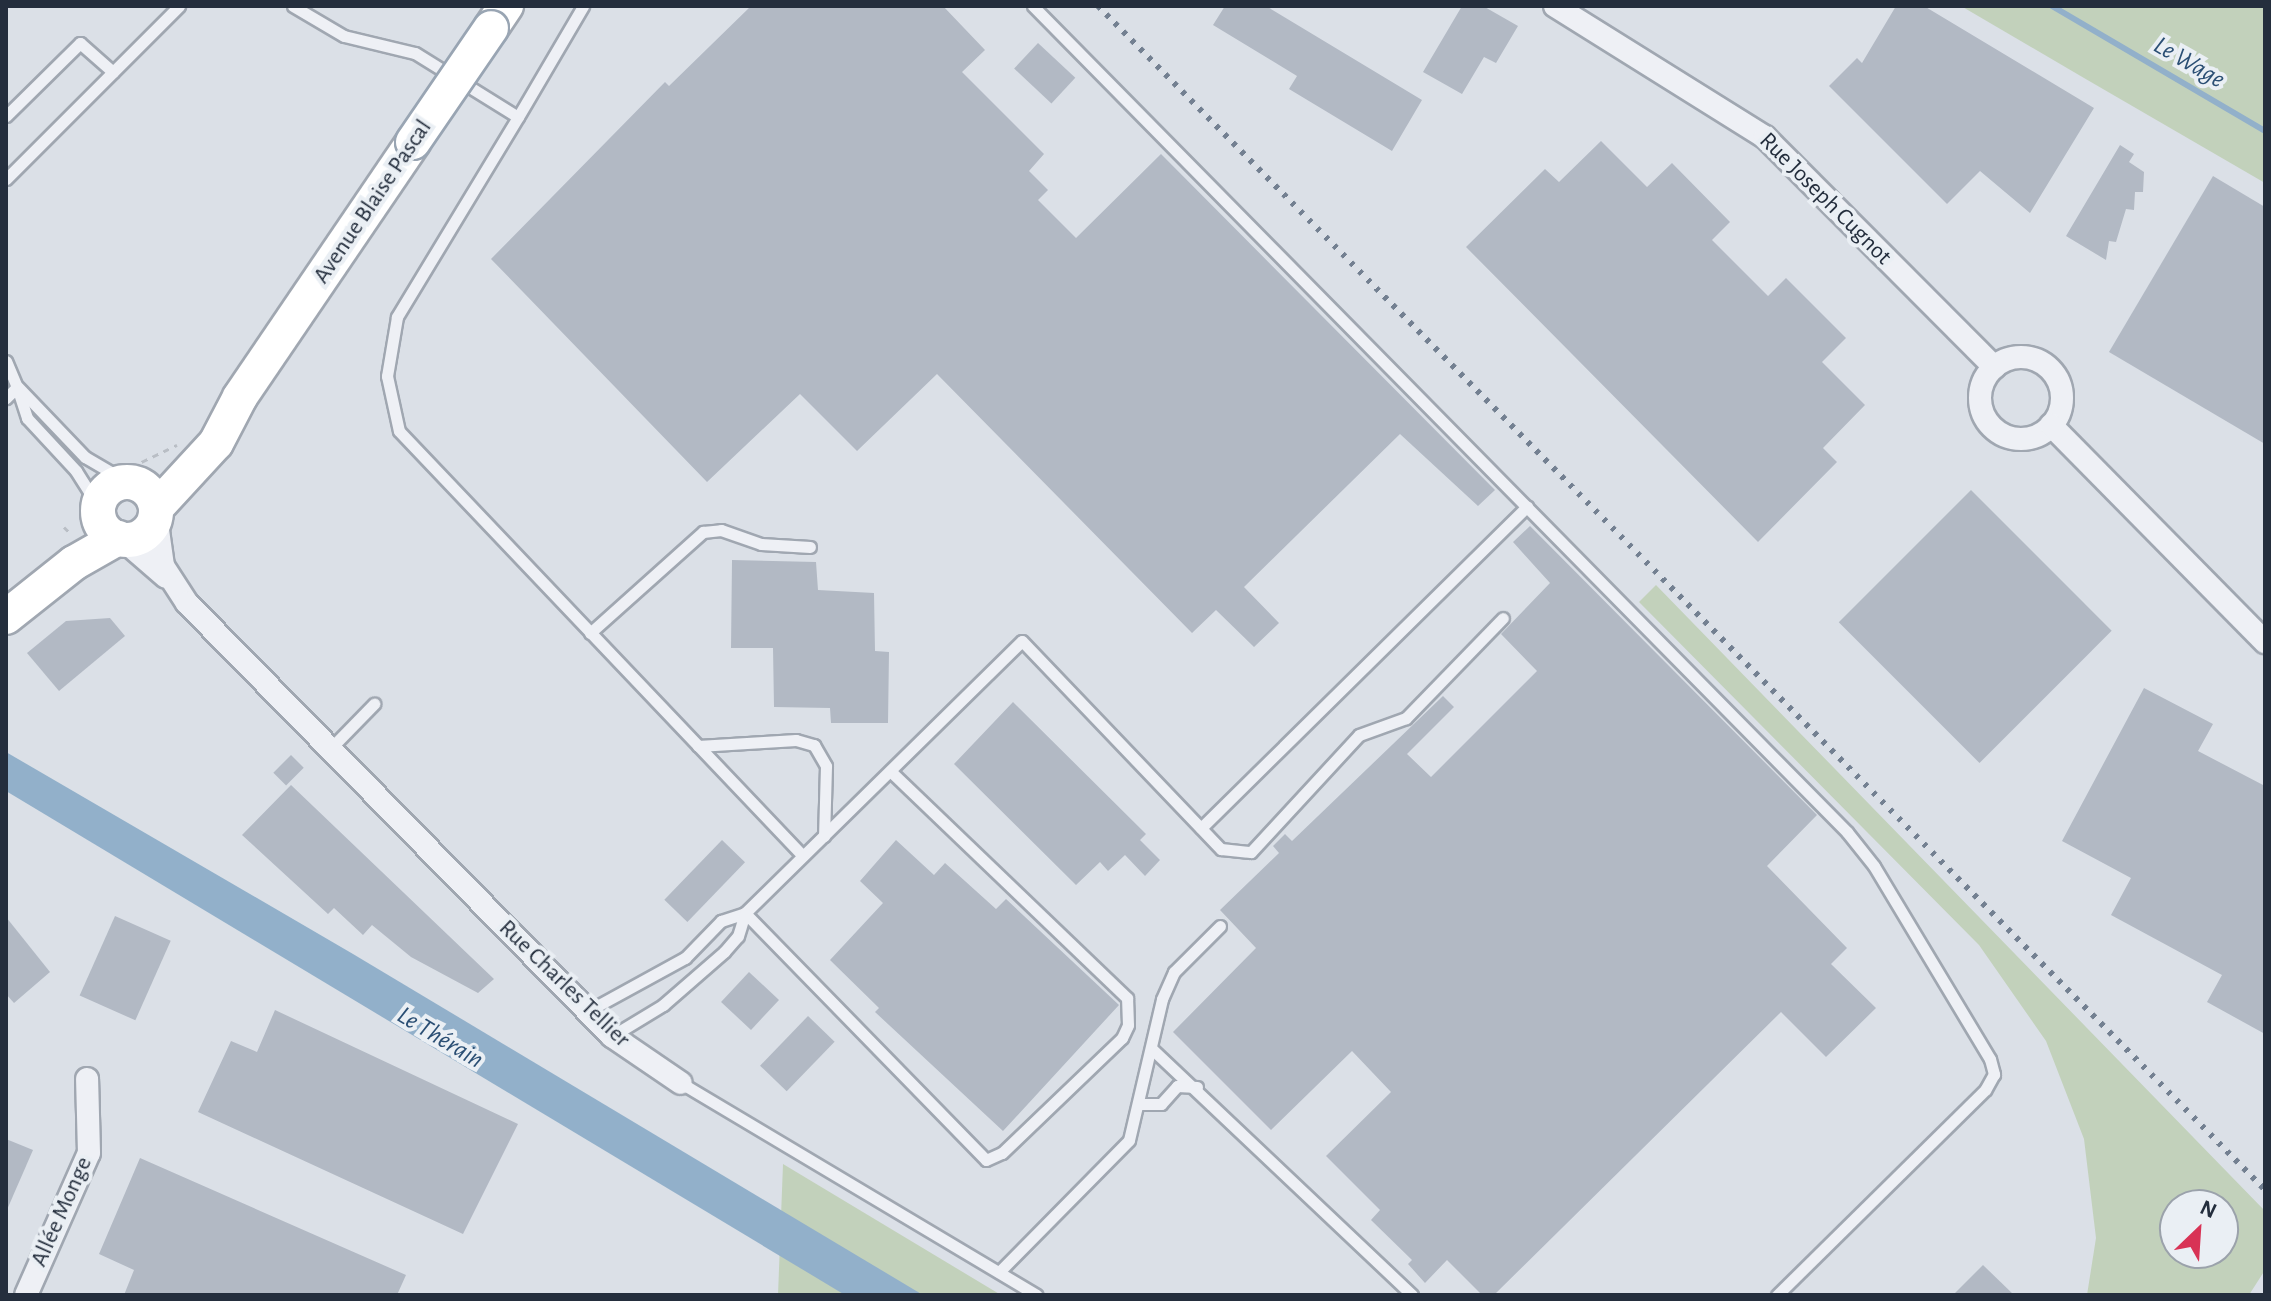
<!DOCTYPE html>
<html>
<head>
<meta charset="utf-8">
<style>
	body { margin:0 }
	#map { position:relative; width:2271px; height:1301px; overflow:hidden; background:#dbe0e7; font-family:"Alegreya Sans",sans-serif }
	div>[style] { position:absolute }
	[style*='--x'] { left:calc(var(--x)*1px); top:calc(var(--y)*1px); width:calc(var(--w)*1px); rotate:calc(var(--a)*1deg) }
	.green>* { inset:0; background:#c2d1bb }
	.water>* { inset:0; background:#92b0ca }
	.stream>* { height:6px; margin:-3px; padding:0 3px; transform-origin:3px; border-radius:3px; background:#92b0ca }
	.building>* { inset:0; background:#b2b9c4; transform-origin:0 0 }
	.path>* { height:3px; margin-top:-1.5px; transform-origin:0; background:repeating-linear-gradient(90deg,#b9bec5 0 6px,transparent 0 12px) }
	.roads { filter:drop-shadow(2px 0 #a0a7b1) drop-shadow(-2px 0 #a0a7b1) drop-shadow(0 2px #a0a7b1) drop-shadow(0 -2px #a0a7b1) }
	.lane>* { height:11px; margin:-5.5px; padding:0 5.5px; transform-origin:5.5px; border-radius:5.5px; background:#eef0f5 }
	.street>* { height:22px; margin:-11px; padding:0 11px; transform-origin:11px; border-radius:11px; background:#eef0f5 }
	.street>.ring { margin:-11px; padding:0; box-sizing:content-box; background:none; border:22px solid #eef0f5; border-radius:50% }
	.primary>* { height:34px; margin:-17px; padding:0 17px; transform-origin:17px; border-radius:17px; background:#fff }
	.primary>.ring { margin:-17px; padding:0; box-sizing:content-box; background:none; border:34px solid #fff; border-radius:50% }
	.rail>* { height:6px; margin-top:-3px; transform-origin:0; background:repeating-linear-gradient(90deg,#738091 0 4px,transparent 0 12px) }
	.bridges { filter:drop-shadow(2px 0 #99a5b3) drop-shadow(-2px 0 #99a5b3) drop-shadow(0 2px #99a5b3) drop-shadow(0 -2px #99a5b3) }
	.primary-bridge>* { height:34px; margin:-17px; padding:0 17px; transform-origin:17px; border-radius:17px; background:#fff }
	span { translate:-50% -50%; white-space:nowrap; text-align:center; line-height:1.15; -webkit-text-stroke:8px #eaeff4; paint-order:stroke }
	.street-label { font-size:24px; color:#242e3d }
	.water-label { font-size:26px; color:#2b4f74; font-style:italic }
	.frame { position:absolute; inset:0; border:8px solid #242e3d; pointer-events:none }
	.north { position:absolute; left:2159px; top:1189px; width:80px; height:80px; box-sizing:border-box; background:#eaeff4; border:2px solid #9ba2ab; border-radius:50%; rotate:25deg; font-size:22px; font-weight:700; line-height:32px; text-align:center; color:#242e3d }
	.north::after { content:''; display:block; margin:auto; width:28px; height:36px; background:#d83355; clip-path:polygon(50% 0,100% 100%,50% 72%,0 100%) }
</style>
</head>
<body>
<div id="map">
	<div class="green">
		<i style="clip-path:polygon(1961px 6px,2265px 6px,2265px 183px,2084px 78px)"></i>
		<i style="clip-path:polygon(evenodd,1656px 585px,2265px 1211px,2265px 1270px,2249px 1295px,2087px 1295px,2096px 1238px,2084px 1139px,2046px 1041px,1979px 945px,1639px 602px,1656px 585px,2175px 1205px,2223px 1205px,2223px 1253px,2175px 1253px,2175px 1205px)"></i>
		<i style="clip-path:polygon(783px 1164px,1001px 1295px,778px 1295px)"></i>
	</div>
	<div class="water">
		<i style="clip-path:polygon(6px 752px,353px 954px,923px 1295px,845px 1295px,6px 791px)"></i>
	</div>
	<div class="stream">
		<i style="--x:2052;--y:6;--w:247;--a:30.4"></i>
	</div>
	<div class="building">
		<i style="clip-path:polygon(751px 6px,943px 6px,985px 50px,962px 72px,1044px 154px,1029px 171px,1048px 190px,1038px 200px,1076px 238px,1161px 154px,1495px 490px,1478px 506px,1400px 434px,1244px 587px,1279px 623px,1254px 647px,1216px 610px,1192px 633px,937px 374px,857px 451px,800px 394px,707px 482px,491px 259px,665px 82px,669px 86px)"></i>
		<i style="clip-path:polygon(1225px 6px,1266px 6px,1422px 100px,1392px 151px,1289px 89px,1297px 76px,1213px 25px)"></i>
		<i style="clip-path:polygon(1462px 6px,1483px 6px,1518px 26px,1496px 63px,1484px 57px,1462px 94px,1423px 72px)"></i>
		<i style="clip-path:polygon(1896px 6px,1924px 6px,2094px 108px,2030px 213px,1980px 171px,1947px 204px,1829px 86px,1857px 58px,1862px 63px)"></i>
		<i style="left:1038px;top:43px;width:51px;height:35px;rotate:43deg"></i>
		<i style="clip-path:polygon(1601px 141px,1647px 187px,1672px 163px,1730px 222px,1712px 240px,1768px 296px,1786px 278px,1846px 338px,1822px 362px,1865px 405px,1823px 448px,1837px 462px,1758px 542px,1466px 247px,1545px 169px,1559px 182px)"></i>
		<i style="clip-path:polygon(2120px 145px,2134px 154px,2129px 162px,2144px 172px,2143px 192px,2135px 192px,2134px 210px,2126px 209px,2116px 242px,2109px 241px,2106px 260px,2066px 236px)"></i>
		<i style="clip-path:polygon(2213px 176px,2265px 207px,2265px 444px,2109px 352px)"></i>
		<i style="left:1971px;top:490px;width:199px;height:187px;rotate:45deg"></i>
		<i style="clip-path:polygon(1530px 526px,1817px 815px,1767px 866px,1847px 948px,1831px 964px,1876px 1008px,1826px 1057px,1781px 1012px,1494px 1295px,1482px 1295px,1447px 1260px,1425px 1283px,1408px 1264px,1412px 1260px,1371px 1220px,1380px 1210px,1326px 1156px,1391px 1092px,1352px 1051px,1271px 1130px,1173px 1032px,1256px 948px,1220px 910px,1279px 853px,1273px 846px,1285px 834px,1292px 841px,1443px 696px,1454px 707px,1407px 754px,1431px 777px,1537px 671px,1501px 634px,1550px 583px,1513px 542px)"></i>
		<i style="clip-path:polygon(732px 560px,816px 562px,818px 590px,874px 593px,875px 651px,889px 652px,888px 723px,831px 723px,830px 708px,774px 707px,773px 648px,731px 648px)"></i>
		<i style="clip-path:polygon(110px 618px,125px 636px,59px 691px,27px 653px,66px 621px)"></i>
		<i style="clip-path:polygon(2144px 688px,2213px 724px,2198px 751px,2265px 786px,2265px 1034px,2207px 1002px,2222px 975px,2111px 915px,2131px 878px,2062px 841px)"></i>
		<i style="clip-path:polygon(1013px 702px,1146px 834px,1140px 840px,1160px 860px,1145px 876px,1125px 855px,1108px 871px,1100px 862px,1076px 885px,954px 764px)"></i>
		<i style="left:291px;top:755px;width:18px;height:25px;rotate:45deg"></i>
		<i style="clip-path:polygon(291px 785px,494px 979px,478px 993px,411px 957px,372px 925px,363px 935px,334px 908px,328px 914px,242px 835px)"></i>
		<i style="left:722px;top:840px;width:32px;height:83px;rotate:44deg"></i>
		<i style="clip-path:polygon(896px 840px,934px 875px,945px 863px,996px 909px,1006px 899px,1119px 1005px,1003px 1131px,875px 1012px,879px 1008px,830px 960px,883px 903px,860px 881px)"></i>
		<i style="left:115px;top:916px;width:61px;height:87px;rotate:24deg"></i>
		<i style="clip-path:polygon(6px 917px,50px 972px,14px 1003px,6px 994px)"></i>
		<i style="left:749px;top:972px;width:41px;height:41px;rotate:43deg"></i>
		<i style="clip-path:polygon(275px 1010px,518px 1124px,463px 1234px,198px 1112px,231px 1041px,257px 1052px)"></i>
		<i style="left:808px;top:1016px;width:37px;height:69px;rotate:44deg"></i>
		<i style="clip-path:polygon(6px 1139px,33px 1150px,6px 1212px)"></i>
		<i style="clip-path:polygon(140px 1158px,406px 1275px,397px 1295px,124px 1295px,134px 1270px,99px 1254px)"></i>
		<i style="clip-path:polygon(1983px 1265px,2014px 1295px,1953px 1295px)"></i>
	</div>
	<div class="path">
		<i style="--x:131;--y:467;--w:51;--a:-25.6"></i>
		<i style="--x:64;--y:527;--w:11;--a:45"></i>
	</div>
	<div class="roads">
		<div class="lane">
			<i style="--x:293;--y:6;--w:59;--a:30.5"></i>
			<i style="--x:344;--y:36;--w:73;--a:13.5"></i>
			<i style="--x:415;--y:53;--w:121;--a:31.9"></i>
			<i style="--x:518;--y:117;--w:129;--a:-59.6"></i>
			<i style="--x:1033;--y:6;--w:1160;--a:45.42"></i>
			<i style="--x:1847;--y:832;--w:43;--a:51.5"></i>
			<i style="--x:1874;--y:866;--w:225;--a:59"></i>
			<i style="--x:1990;--y:1059;--w:16;--a:75"></i>
			<i style="--x:1994;--y:1074;--w:18;--a:119"></i>
			<i style="--x:1985;--y:1090;--w:292;--a:135.4"></i>
			<i style="--x:6;--y:116;--w:104;--a:-44.6"></i>
			<i style="--x:80;--y:43;--w:44;--a:41.3"></i>
			<i style="--x:518;--y:117;--w:234;--a:121.2"></i>
			<i style="--x:397;--y:317;--w:60;--a:99.6"></i>
			<i style="--x:387;--y:376;--w:56;--a:77.7"></i>
			<i style="--x:399;--y:431;--w:586;--a:46.45"></i>
			<i style="--x:6;--y:179;--w:245;--a:-45"></i>
			<i style="--x:6;--y:361;--w:28;--a:67"></i>
			<i style="--x:17;--y:387;--w:16;--a:135"></i>
			<i style="--x:17;--y:387;--w:33;--a:72"></i>
			<i style="--x:27;--y:418;--w:72;--a:47.2"></i>
			<i style="--x:76;--y:471;--w:41;--a:57.8"></i>
			<i style="--x:18;--y:387;--w:97;--a:46.3"></i>
			<i style="--x:85;--y:457;--w:48;--a:30.3"></i>
			<i style="--x:590;--y:633;--w:152;--a:-41.8"></i>
			<i style="--x:703;--y:532;--w:18;--a:-6"></i>
			<i style="--x:721;--y:530;--w:42;--a:19.3"></i>
			<i style="--x:761;--y:544;--w:49;--a:3.5"></i>
			<i style="--x:698;--y:746;--w:98;--a:-3.5"></i>
			<i style="--x:796;--y:740;--w:19;--a:16"></i>
			<i style="--x:814;--y:745;--w:24;--a:60"></i>
			<i style="--x:826;--y:766;--w:70;--a:91.6"></i>
			<i style="--x:331;--y:748;--w:62;--a:-45.7"></i>
			<i style="--x:1201;--y:828;--w:458;--a:-44.6"></i>
			<i style="--x:745;--y:913;--w:345;--a:45.7"></i>
			<i style="--x:986;--y:1160;--w:17;--a:-24"></i>
			<i style="--x:1002;--y:1153;--w:166;--a:-43.8"></i>
			<i style="--x:1122;--y:1038;--w:14;--a:-65"></i>
			<i style="--x:1128;--y:1025;--w:27;--a:-92"></i>
			<i style="--x:1127;--y:998;--w:328;--a:-136.2"></i>
			<i style="--x:588;--y:1011;--w:111;--a:-28.7"></i>
			<i style="--x:685;--y:958;--w:52;--a:-45.8"></i>
			<i style="--x:721;--y:921;--w:25;--a:-18"></i>
			<i style="--x:745;--y:913;--w:388;--a:-44.5"></i>
			<i style="--x:1022;--y:641;--w:288;--a:46.3"></i>
			<i style="--x:1221;--y:849;--w:30;--a:6"></i>
			<i style="--x:1251;--y:852;--w:159;--a:-47.3"></i>
			<i style="--x:1359;--y:735;--w:50;--a:-19.9"></i>
			<i style="--x:1406;--y:718;--w:139;--a:-45.9"></i>
			<i style="--x:612;--y:1036;--w:60;--a:-31.3"></i>
			<i style="--x:663;--y:1005;--w:81;--a:-41"></i>
			<i style="--x:724;--y:952;--w:21;--a:-49"></i>
			<i style="--x:738;--y:936;--w:24;--a:-73"></i>
			<i style="--x:1152;--y:1049;--w:358;--a:43.4"></i>
			<i style="--x:681;--y:1083;--w:414;--a:30.8"></i>
			<i style="--x:1139;--y:1104;--w:22;--a:0"></i>
			<i style="--x:1161;--y:1104;--w:24;--a:-48"></i>
			<i style="--x:1177;--y:1086;--w:20;--a:3"></i>
			<i style="--x:999;--y:1272;--w:185;--a:-45.4"></i>
			<i style="--x:1129;--y:1140;--w:145;--a:-76.8"></i>
			<i style="--x:1162;--y:999;--w:30;--a:-66"></i>
			<i style="--x:1174;--y:972;--w:65;--a:-45"></i>
		</div>
		<div class="street">
			<i style="--x:1555;--y:6;--w:248;--a:32"></i>
			<i style="--x:1765;--y:137;--w:325;--a:45.1"></i>
			<i class="ring" style="left:1980px;top:357px;width:60px;height:60px"></i>
			<i style="--x:2051;--y:425;--w:305;--a:45.4"></i>
			<i style="--x:156;--y:516;--w:50;--a:82"></i>
			<i style="--x:163;--y:566;--w:44;--a:57"></i>
			<i style="--x:187;--y:603;--w:607;--a:45.53"></i>
			<i style="--x:612;--y:1036;--w:83;--a:34.3"></i>
			<i style="--x:122;--y:539;--w:58;--a:40.8"></i>
			<i style="--x:26;--y:1295;--w:155;--a:-66.1"></i>
			<i style="--x:89;--y:1153;--w:74;--a:-91.5"></i>
		</div>
		<div class="primary">
			<i style="--x:491;--y:28;--w:27;--a:-56"></i>
			<i class="ring" style="left:98px;top:482px;width:24px;height:24px"></i>
			<i style="--x:156;--y:508;--w:88;--a:-47.3"></i>
			<i style="--x:216;--y:443;--w:52;--a:-62.4"></i>
			<i style="--x:240;--y:397;--w:308;--a:-55.8"></i>
			<i style="--x:6;--y:617;--w:87;--a:-38.5"></i>
			<i style="--x:74;--y:563;--w:51;--a:-29.6"></i>
		</div>
	</div>
	<div class="rail">
		<i style="--x:1098;--y:6;--w:1662;--a:45.41"></i>
	</div>
	<div class="bridges">
		<div class="primary-bridge">
			<i style="--x:413;--y:142;--w:138;--a:-55.6"></i>
		</div>
	</div>
	<div class="street-label">
		<span style="left:1825px;top:199px;rotate:45deg">Rue Joseph Cugnot</span>
		<span style="left:373px;top:202px;rotate:-56deg">Avenue Blaise Pascal</span>
		<span style="left:564px;top:984px;rotate:44deg">Rue Charles Tellier</span>
		<span style="left:62px;top:1212px;rotate:-66deg">Allée Monge</span>
	</div>
	<div class="water-label">
		<span style="left:2189px;top:63px;rotate:30deg">Le Wage</span>
		<span style="left:440px;top:1038px;rotate:31deg">Le Thérain</span>
	</div>
	<div class="frame"></div>
	<div class="north">N</div>
</div>
</body>
</html>
